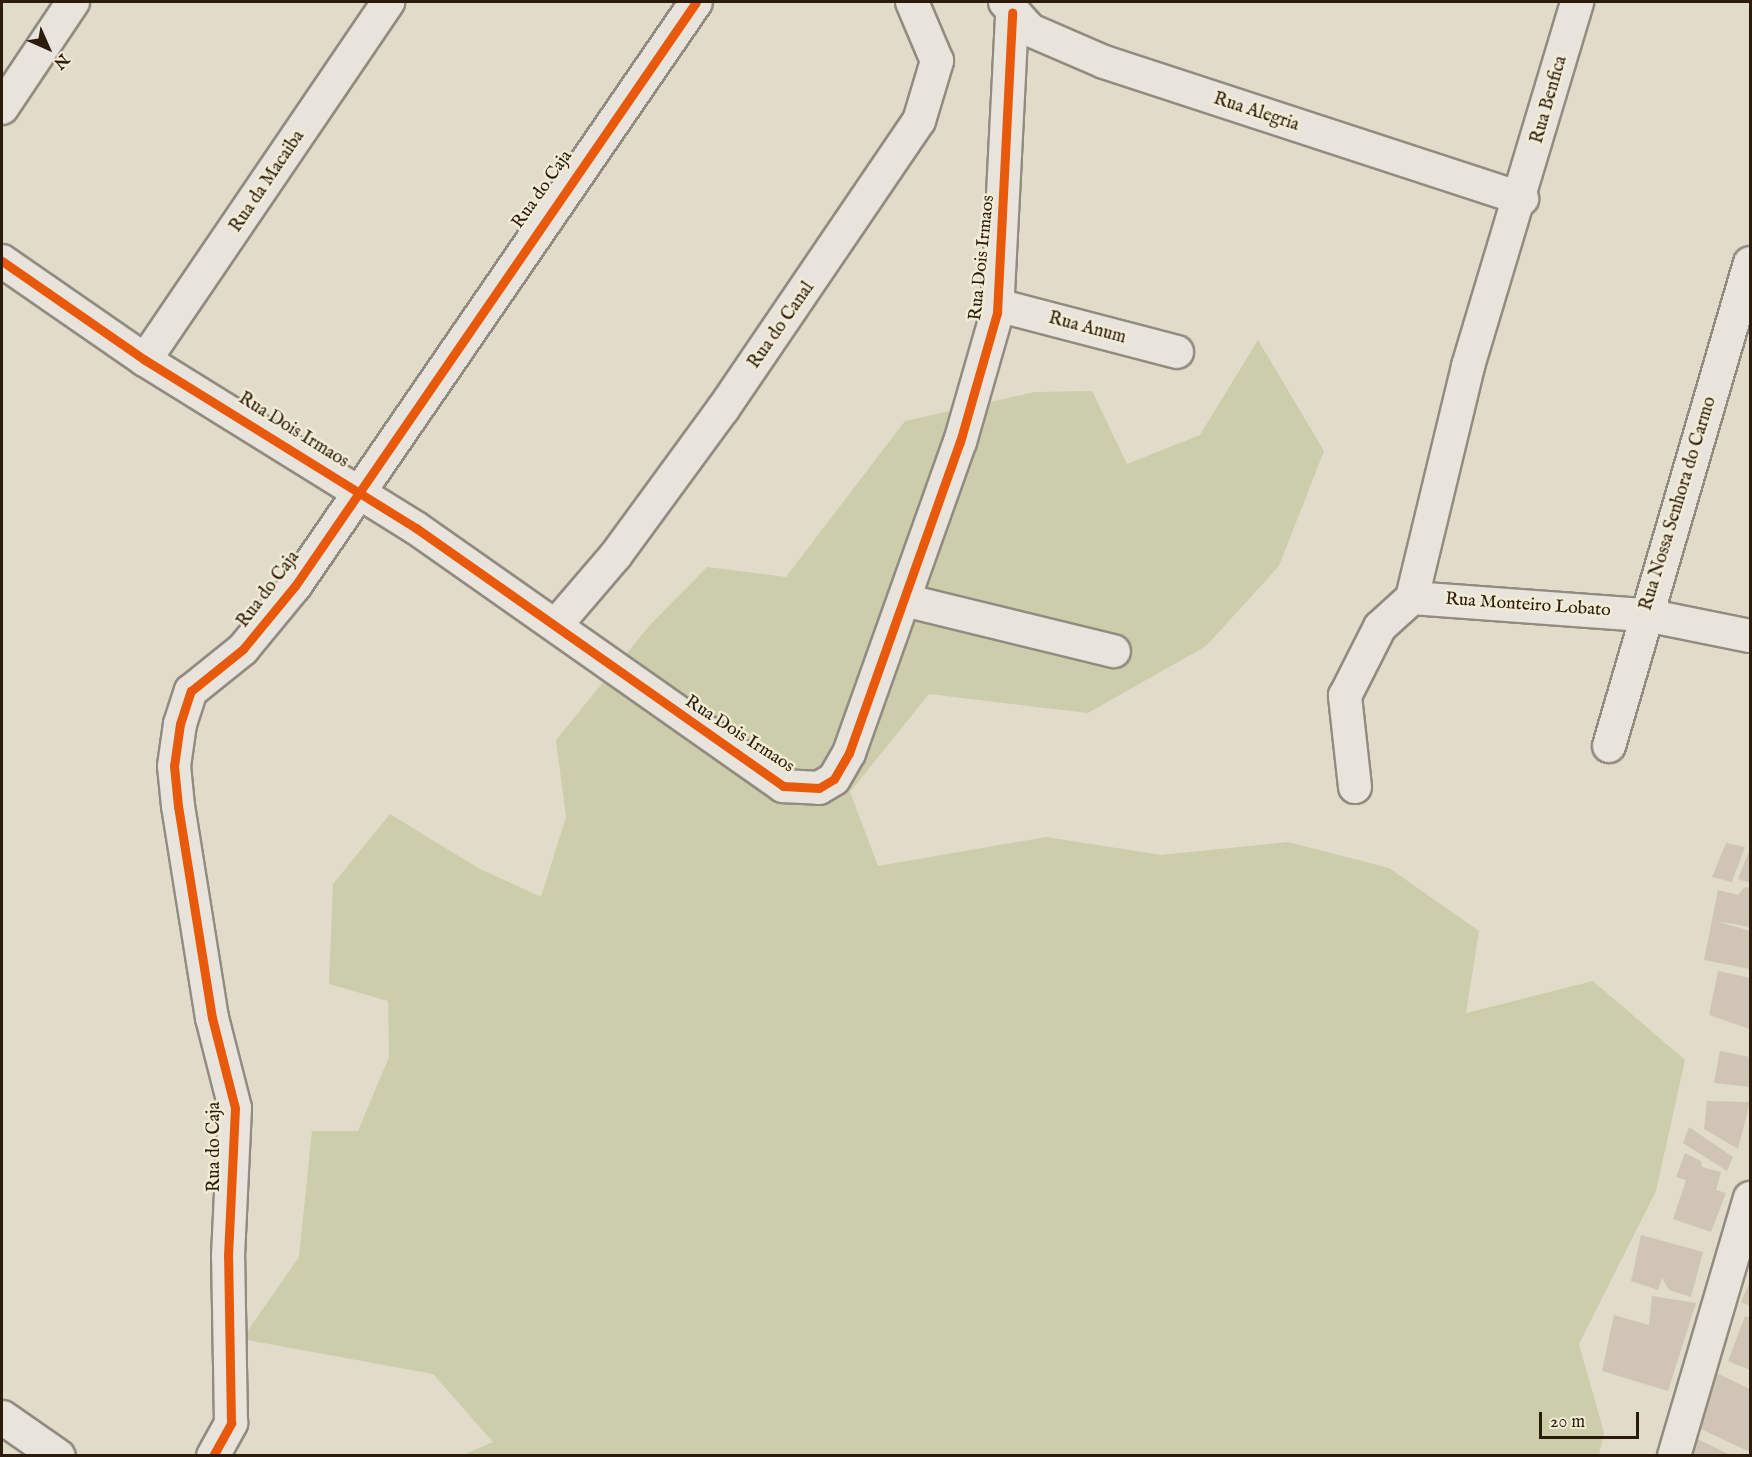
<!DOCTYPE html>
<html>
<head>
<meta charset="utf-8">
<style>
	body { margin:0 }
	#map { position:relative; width:1752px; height:1457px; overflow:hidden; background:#e1dbca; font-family:"IM FELL English",serif }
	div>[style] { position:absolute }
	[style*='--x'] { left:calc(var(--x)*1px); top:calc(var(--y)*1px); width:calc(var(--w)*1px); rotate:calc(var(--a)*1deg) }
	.green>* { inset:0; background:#cccdaa }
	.building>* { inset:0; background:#d0c4b6 }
	.roads { filter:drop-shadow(2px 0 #918b80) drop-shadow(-2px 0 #918b80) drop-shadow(0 2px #918b80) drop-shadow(0 -2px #918b80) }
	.street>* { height:32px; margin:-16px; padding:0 16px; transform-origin:16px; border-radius:16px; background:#e8e4dc }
	.secondary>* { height:33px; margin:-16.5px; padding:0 16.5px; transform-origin:16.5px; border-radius:16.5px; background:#e8e4dc }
	.cycleway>* { height:9px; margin:-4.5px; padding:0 4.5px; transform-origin:4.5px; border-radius:4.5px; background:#e8590c }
	span { translate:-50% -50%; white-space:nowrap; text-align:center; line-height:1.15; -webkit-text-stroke:5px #f2ebd6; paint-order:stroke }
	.street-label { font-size:18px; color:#2b1b0b }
	.frame { position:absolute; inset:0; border:3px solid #2b1b0b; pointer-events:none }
	.north { position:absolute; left:18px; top:18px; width:60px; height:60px; -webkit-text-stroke:4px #f2ebd6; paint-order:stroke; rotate:135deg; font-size:16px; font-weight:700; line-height:24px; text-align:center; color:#2b1b0b }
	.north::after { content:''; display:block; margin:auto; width:21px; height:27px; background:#2b1b0b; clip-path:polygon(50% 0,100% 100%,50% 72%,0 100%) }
	.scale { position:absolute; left:1539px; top:1412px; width:100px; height:27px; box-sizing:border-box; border:3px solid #2b1b0b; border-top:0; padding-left:8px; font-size:18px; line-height:21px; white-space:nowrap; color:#2b1b0b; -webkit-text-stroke:4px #f2ebd6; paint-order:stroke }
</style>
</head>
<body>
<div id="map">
	<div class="green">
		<i style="clip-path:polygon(1258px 340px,1324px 451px,1279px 566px,1206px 646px,1088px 713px,929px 694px,850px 792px,878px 866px,1046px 837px,1161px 855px,1288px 842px,1389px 868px,1479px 931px,1466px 1013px,1593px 981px,1685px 1060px,1656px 1191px,1579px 1344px,1604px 1433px,1599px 1455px,463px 1455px,493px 1442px,433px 1374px,242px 1339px,299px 1257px,312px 1131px,358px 1131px,389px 1057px,388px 1001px,329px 984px,333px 884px,390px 814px,478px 868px,541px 897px,566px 817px,556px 740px,649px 626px,707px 567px,786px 577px,905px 421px,1035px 392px,1092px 391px,1127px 464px,1200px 435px)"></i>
	</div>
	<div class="building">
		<i style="clip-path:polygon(1726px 843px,1745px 847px,1732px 882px,1712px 877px)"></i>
		<i style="clip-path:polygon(1750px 849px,1750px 883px,1738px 879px)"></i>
		<i style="clip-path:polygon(1745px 887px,1750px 888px,1750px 927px,1716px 921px,1750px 931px,1750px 969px,1704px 960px,1718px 890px,1738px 895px)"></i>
		<i style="clip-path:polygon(1718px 971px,1750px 978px,1750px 1029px,1709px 1015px)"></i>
		<i style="clip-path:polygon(1720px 1051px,1750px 1057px,1750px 1087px,1714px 1083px)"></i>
		<i style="clip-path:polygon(1707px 1101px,1750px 1102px,1738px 1149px,1704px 1129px)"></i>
		<i style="clip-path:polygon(1689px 1127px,1733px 1157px,1727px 1171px,1683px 1143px)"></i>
		<i style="clip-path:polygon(1685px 1153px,1701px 1161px,1702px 1167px,1721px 1172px,1716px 1190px,1726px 1193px,1711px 1232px,1673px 1219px,1686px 1180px,1676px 1177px)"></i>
		<i style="clip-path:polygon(1641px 1235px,1703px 1252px,1691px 1297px,1669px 1290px,1662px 1278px,1658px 1290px,1631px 1281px)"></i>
		<i style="clip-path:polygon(1750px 1282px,1750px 1306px,1741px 1302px)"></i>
		<i style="clip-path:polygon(1652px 1296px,1696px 1303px,1668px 1391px,1602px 1371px,1614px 1315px,1649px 1325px)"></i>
		<i style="clip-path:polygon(1745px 1316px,1750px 1318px,1750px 1370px,1728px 1361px)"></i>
		<i style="clip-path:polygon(1710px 1370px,1750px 1389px,1750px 1452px,1694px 1426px)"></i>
		<i style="clip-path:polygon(1695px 1438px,1733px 1456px,1688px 1456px)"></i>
	</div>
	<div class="roads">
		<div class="street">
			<i style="--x:1005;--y:2;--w:38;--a:48"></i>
			<i style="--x:1030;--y:30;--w:81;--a:23.4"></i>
			<i style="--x:1104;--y:62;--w:440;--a:18.1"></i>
			<i style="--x:2;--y:108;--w:128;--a:-56.2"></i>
			<i style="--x:2;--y:261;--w:174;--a:34.7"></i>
			<i style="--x:145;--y:360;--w:319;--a:31.8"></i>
			<i style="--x:416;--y:528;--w:449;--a:35.1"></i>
			<i style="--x:783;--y:786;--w:36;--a:3"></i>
			<i style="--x:819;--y:788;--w:17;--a:-31"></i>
			<i style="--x:834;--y:779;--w:30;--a:-60"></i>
			<i style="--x:849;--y:753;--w:330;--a:-70.4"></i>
			<i style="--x:960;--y:442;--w:134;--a:-74"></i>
			<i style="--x:997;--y:313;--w:301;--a:-87.1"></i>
			<i style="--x:997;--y:305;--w:186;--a:14.6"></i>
			<i style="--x:145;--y:360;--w:433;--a:-55.8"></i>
			<i style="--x:1412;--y:598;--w:239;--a:-76.4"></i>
			<i style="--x:1468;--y:366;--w:380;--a:-73.3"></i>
			<i style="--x:1412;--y:598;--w:235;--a:4.2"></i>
			<i style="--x:1646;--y:615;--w:106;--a:11.4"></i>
			<i style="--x:904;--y:600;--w:216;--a:13.7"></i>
			<i style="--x:556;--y:625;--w:92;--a:-49.4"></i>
			<i style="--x:616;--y:555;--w:181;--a:-53.8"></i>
			<i style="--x:723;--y:409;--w:348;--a:-55.8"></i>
			<i style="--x:919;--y:121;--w:63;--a:-73.3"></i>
			<i style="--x:937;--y:61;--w:64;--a:-113"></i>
			<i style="--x:1609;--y:746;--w:503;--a:-73.73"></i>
			<i style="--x:1355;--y:787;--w:92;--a:-96.3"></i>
			<i style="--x:1345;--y:696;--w:77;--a:-63.1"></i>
			<i style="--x:1380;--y:627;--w:43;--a:-42.2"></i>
			<i style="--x:213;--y:1456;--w:38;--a:-61"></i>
			<i style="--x:231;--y:1423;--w:167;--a:-91"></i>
			<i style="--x:228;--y:1256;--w:148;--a:-87.3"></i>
			<i style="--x:235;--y:1108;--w:93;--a:-104.3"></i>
			<i style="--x:212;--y:1018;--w:215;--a:-99.1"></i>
			<i style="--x:178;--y:806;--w:40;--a:-95.7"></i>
			<i style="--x:174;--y:766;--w:42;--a:-81.9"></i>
			<i style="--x:180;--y:724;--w:35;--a:-72"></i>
			<i style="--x:191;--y:691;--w:67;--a:-38.9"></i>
			<i style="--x:243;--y:649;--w:82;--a:-50.5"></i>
			<i style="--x:295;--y:586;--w:708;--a:-55.52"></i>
			<i style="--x:1674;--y:1456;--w:269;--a:-73.6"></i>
		</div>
		<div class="secondary">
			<i style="--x:2;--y:1417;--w:68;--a:34.9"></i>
		</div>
	</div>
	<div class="cycleway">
		<i style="--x:2;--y:261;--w:174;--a:34.7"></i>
		<i style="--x:145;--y:360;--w:319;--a:31.8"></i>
		<i style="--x:416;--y:528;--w:449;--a:35.1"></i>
		<i style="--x:783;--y:786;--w:36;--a:3"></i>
		<i style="--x:819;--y:788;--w:17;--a:-31"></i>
		<i style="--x:834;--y:779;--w:30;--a:-60"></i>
		<i style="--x:849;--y:753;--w:330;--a:-70.4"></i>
		<i style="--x:960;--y:442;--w:134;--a:-74"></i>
		<i style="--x:997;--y:313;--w:301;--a:-87.1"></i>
		<i style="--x:213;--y:1456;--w:38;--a:-61"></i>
		<i style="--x:231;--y:1423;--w:167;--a:-91"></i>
		<i style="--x:228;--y:1256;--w:148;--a:-87.3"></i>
		<i style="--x:235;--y:1108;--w:93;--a:-104.3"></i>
		<i style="--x:212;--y:1018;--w:215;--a:-99.1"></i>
		<i style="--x:178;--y:806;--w:40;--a:-95.7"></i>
		<i style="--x:174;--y:766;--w:42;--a:-81.9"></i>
		<i style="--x:180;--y:724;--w:35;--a:-72"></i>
		<i style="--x:191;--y:691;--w:67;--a:-38.9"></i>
		<i style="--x:243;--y:649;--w:82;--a:-50.5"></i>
		<i style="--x:295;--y:586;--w:708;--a:-55.52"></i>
	</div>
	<div class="street-label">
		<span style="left:1550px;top:100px;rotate:-74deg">Rua Benfica</span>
		<span style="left:1256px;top:113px;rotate:18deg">Rua Alegria</span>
		<span style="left:268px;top:182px;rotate:-56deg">Rua da Macaiba</span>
		<span style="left:543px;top:190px;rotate:-55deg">Rua do Caja</span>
		<span style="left:983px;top:258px;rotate:-84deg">Rua Dois Irmaos</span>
		<span style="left:782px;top:326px;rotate:-55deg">Rua do Canal</span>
		<span style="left:1087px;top:329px;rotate:15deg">Rua Anum</span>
		<span style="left:293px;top:431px;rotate:32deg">Rua Dois Irmaos</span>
		<span style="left:1679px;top:504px;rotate:-73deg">Rua Nossa Senhora do Carmo</span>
		<span style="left:269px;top:590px;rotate:-53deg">Rua do Caja</span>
		<span style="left:1528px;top:606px;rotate:4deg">Rua Monteiro Lobato</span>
		<span style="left:739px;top:735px;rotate:33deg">Rua Dois Irmaos</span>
		<span style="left:215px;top:1147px;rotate:-90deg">Rua do Caja</span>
	</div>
	<div class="frame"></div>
	<div class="north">N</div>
	<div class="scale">20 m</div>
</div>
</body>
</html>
